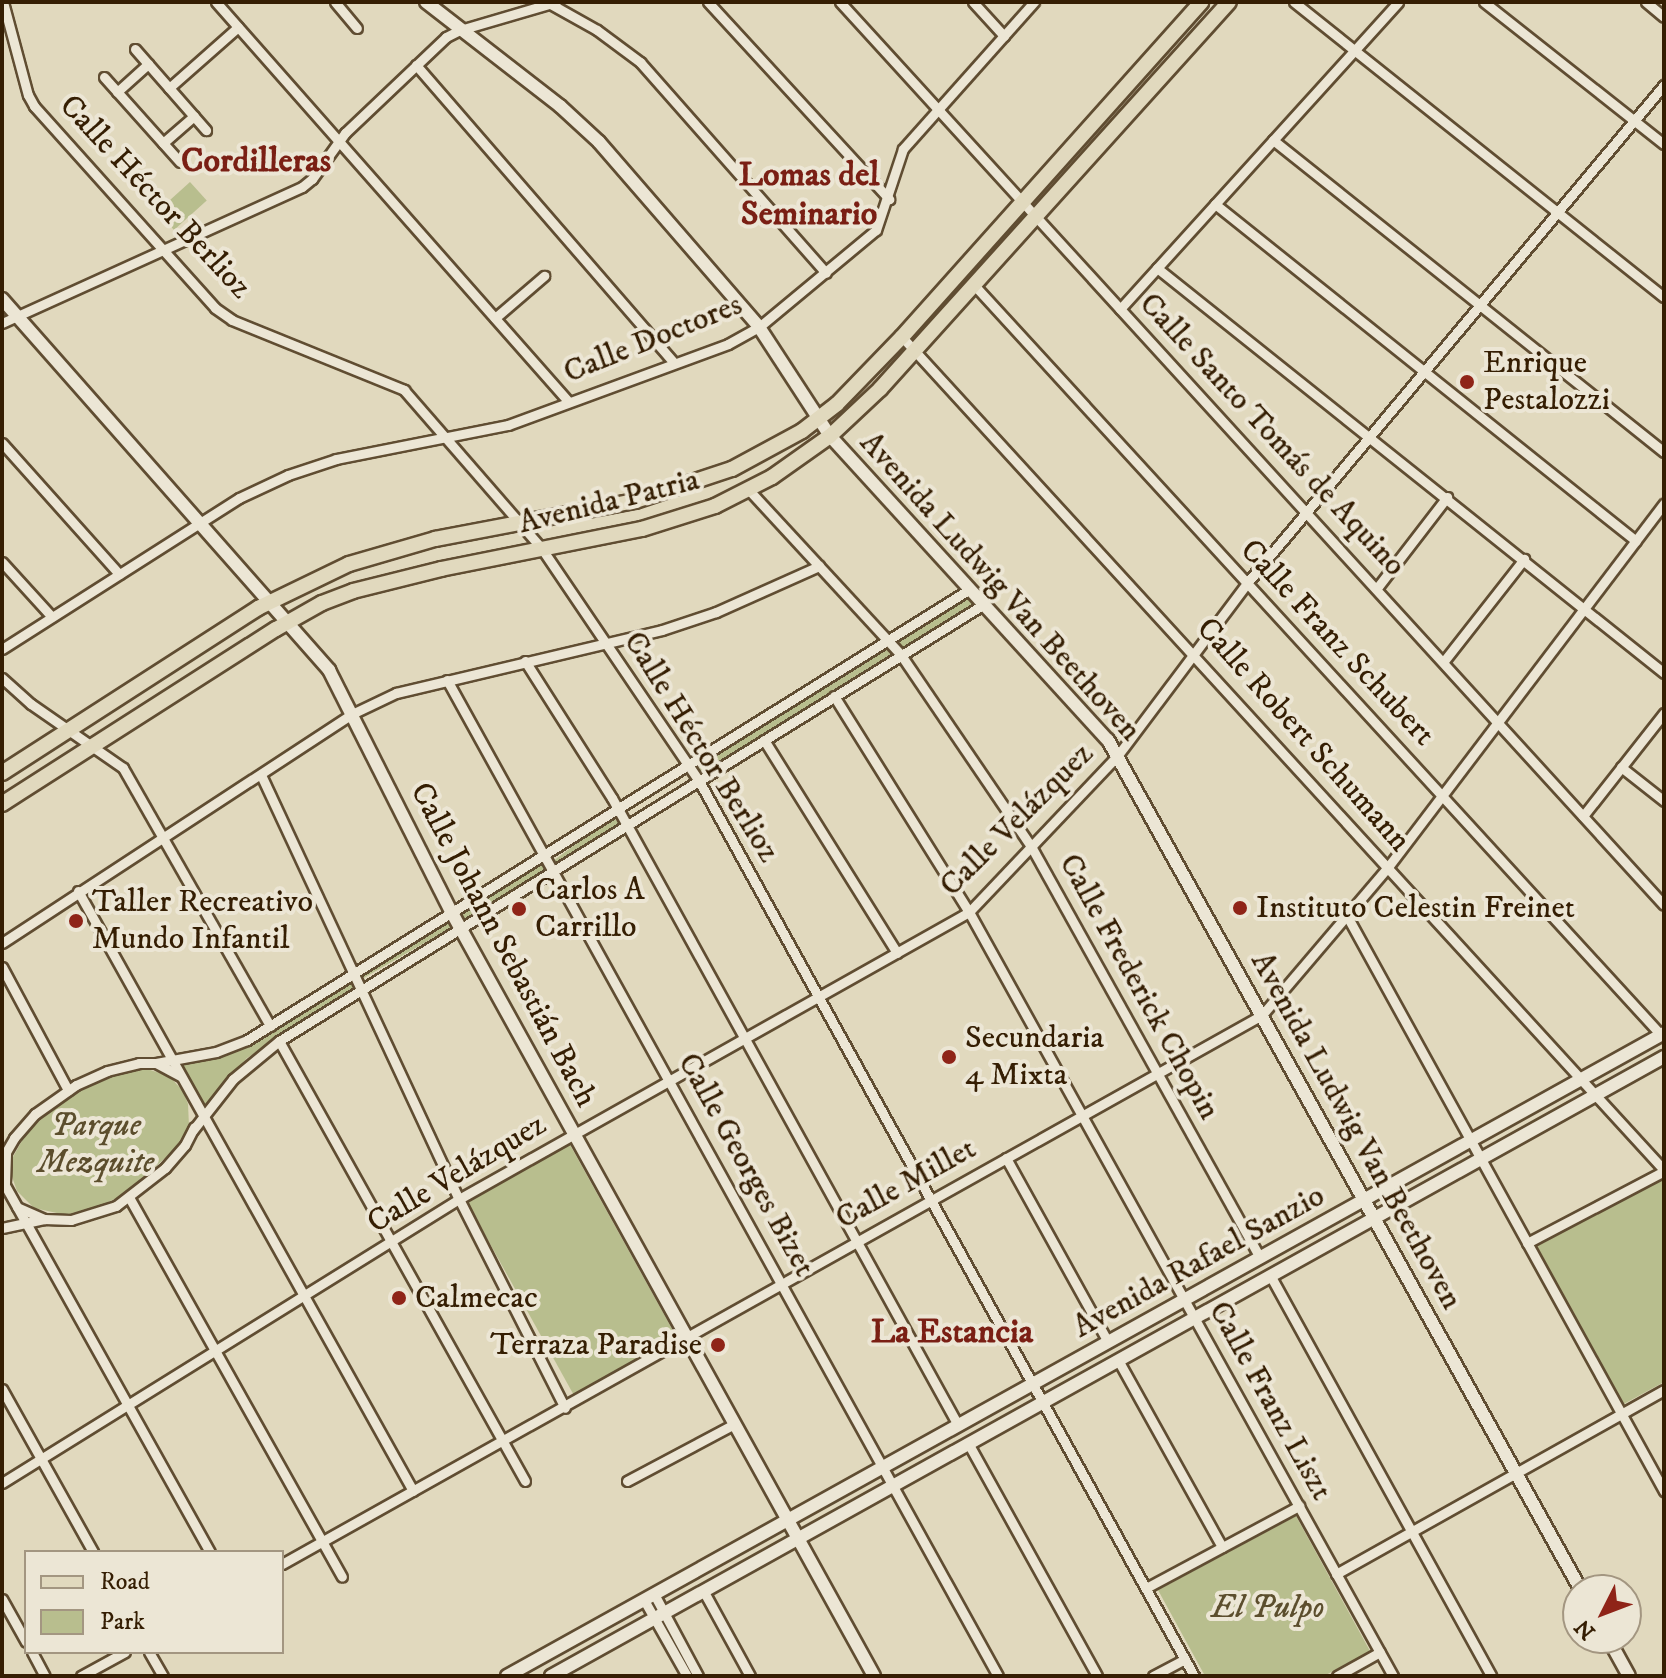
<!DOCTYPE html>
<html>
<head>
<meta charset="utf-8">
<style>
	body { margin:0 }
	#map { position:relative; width:1666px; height:1678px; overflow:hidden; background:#e1d9be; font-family:"IM FELL DW Pica",serif }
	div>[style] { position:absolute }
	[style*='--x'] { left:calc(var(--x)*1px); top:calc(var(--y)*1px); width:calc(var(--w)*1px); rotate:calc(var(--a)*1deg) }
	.green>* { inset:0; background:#b8be8e; transform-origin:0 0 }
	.roads { filter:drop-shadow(2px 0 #604d32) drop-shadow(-2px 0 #604d32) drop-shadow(0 2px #604d32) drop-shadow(0 -2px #604d32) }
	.street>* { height:9px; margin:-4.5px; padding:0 4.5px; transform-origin:4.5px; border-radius:4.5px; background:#ece6d5 }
	.secondary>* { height:12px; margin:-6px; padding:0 6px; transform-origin:6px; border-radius:6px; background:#ece6d5 }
	.primary>* { height:14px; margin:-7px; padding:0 7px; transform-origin:7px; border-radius:7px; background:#e1d9be }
	.dots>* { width:22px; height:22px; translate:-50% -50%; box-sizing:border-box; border:4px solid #ece6d5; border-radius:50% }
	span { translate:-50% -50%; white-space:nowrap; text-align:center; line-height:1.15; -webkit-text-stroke:8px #ece6d5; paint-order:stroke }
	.street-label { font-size:32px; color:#351e03 }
	.poi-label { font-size:32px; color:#351e03 }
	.left { translate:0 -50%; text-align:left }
	.right { translate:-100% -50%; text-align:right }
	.park-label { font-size:32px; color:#5c4e2d; font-style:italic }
	.neighbourhood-label { font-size:34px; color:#7a1f14; font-weight:700 }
	.frame { position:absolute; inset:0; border:4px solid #351e03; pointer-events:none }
	.legend { position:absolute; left:24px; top:1550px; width:260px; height:104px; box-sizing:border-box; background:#ece6d5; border:2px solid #a39681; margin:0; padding:10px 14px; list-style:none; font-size:24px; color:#351e03 }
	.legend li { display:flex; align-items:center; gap:16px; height:40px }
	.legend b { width:40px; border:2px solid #a39681 }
	.north { position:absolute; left:1562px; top:1574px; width:80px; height:80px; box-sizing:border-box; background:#ece6d5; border:2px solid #a39681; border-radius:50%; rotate:228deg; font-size:22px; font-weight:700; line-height:32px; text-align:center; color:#351e03 }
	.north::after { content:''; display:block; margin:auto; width:28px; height:36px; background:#8f2418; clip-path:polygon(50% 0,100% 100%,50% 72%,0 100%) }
</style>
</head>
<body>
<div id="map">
	<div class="green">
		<i style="left:190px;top:182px;width:25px;height:44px;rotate:48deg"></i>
		<i style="clip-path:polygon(967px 595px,974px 603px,902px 648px,897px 641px)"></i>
		<i style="clip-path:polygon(888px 648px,893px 654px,702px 774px,695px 766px)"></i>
		<i style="left:613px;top:816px;width:10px;height:77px;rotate:53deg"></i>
		<i style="left:540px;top:862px;width:9px;height:98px;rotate:58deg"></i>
		<i style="left:448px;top:920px;width:8px;height:102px;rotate:60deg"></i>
		<i style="clip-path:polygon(353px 979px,356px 987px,247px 1058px,205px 1105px,180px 1063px,241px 1048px)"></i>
		<i style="clip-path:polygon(144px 1068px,169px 1076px,183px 1091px,188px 1104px,189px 1126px,175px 1149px,125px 1194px,104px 1204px,66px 1215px,34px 1208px,17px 1191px,10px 1171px,13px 1157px,25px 1135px,59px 1102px,80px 1089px,121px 1072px)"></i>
		<i style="left:569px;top:1143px;width:223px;height:118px;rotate:61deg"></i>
		<i style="clip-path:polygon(1664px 1179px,1664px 1382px,1622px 1405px,1537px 1246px)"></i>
		<i style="clip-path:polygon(1296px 1516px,1370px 1651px,1324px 1676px,1205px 1676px,1158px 1590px)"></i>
	</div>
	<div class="roads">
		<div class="street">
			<i style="--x:3;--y:2;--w:96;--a:75"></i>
			<i style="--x:28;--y:95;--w:13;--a:61"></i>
			<i style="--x:34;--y:106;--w:271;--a:48.1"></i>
			<i style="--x:215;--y:308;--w:21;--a:35"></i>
			<i style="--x:232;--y:320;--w:186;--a:22.1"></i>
			<i style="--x:404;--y:390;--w:211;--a:49"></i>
			<i style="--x:542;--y:549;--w:280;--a:55.9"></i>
			<i style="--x:699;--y:781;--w:1023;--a:61.05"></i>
			<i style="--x:216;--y:2;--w:532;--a:48.58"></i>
			<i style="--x:335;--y:2;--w:34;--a:50"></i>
			<i style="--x:547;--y:2;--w:57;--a:29.2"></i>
			<i style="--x:597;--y:30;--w:54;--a:36.7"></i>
			<i style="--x:640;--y:62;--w:281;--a:48.6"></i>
			<i style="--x:708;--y:2;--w:268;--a:47.4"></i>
			<i style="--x:840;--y:2;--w:1222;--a:47.62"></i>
			<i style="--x:973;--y:2;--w:46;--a:47.6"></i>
			<i style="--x:1294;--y:2;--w:473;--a:38.6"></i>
			<i style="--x:1484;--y:2;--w:229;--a:38.3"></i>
			<i style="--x:1646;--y:2;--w:23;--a:40"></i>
			<i style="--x:135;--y:49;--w:108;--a:48.8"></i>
			<i style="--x:416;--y:65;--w:394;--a:49.1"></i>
			<i style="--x:104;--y:77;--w:114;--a:48.2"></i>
			<i style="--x:169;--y:88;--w:92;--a:-41.5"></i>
			<i style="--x:117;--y:92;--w:42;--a:-42.1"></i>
			<i style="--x:1273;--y:140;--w:500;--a:38.59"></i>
			<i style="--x:163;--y:143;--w:41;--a:-41.1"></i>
			<i style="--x:1215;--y:204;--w:539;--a:38.68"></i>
			<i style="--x:1157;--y:268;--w:649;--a:38.62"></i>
			<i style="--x:975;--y:286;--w:1016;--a:47.51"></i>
			<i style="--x:1120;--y:309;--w:414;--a:-47.8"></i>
			<i style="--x:495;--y:318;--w:65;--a:-40.6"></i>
			<i style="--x:2;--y:323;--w:329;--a:-24.4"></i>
			<i style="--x:302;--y:187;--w:13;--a:-39"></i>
			<i style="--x:312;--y:179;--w:57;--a:-54.3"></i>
			<i style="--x:345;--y:133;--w:139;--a:-43.5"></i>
			<i style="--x:446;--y:37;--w:16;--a:-27"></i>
			<i style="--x:460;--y:30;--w:100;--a:-16.3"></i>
			<i style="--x:902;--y:337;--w:1129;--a:47.55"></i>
			<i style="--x:2;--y:443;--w:176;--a:48.2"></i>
			<i style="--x:748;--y:489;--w:226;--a:47.3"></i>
			<i style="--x:901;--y:655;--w:233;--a:55.8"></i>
			<i style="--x:1032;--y:848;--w:469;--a:60.9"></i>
			<i style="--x:2;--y:562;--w:74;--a:47.7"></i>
			<i style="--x:1377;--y:588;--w:115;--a:-52.4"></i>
			<i style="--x:2;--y:649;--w:281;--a:-32.5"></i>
			<i style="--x:239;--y:498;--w:54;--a:-25.1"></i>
			<i style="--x:288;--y:475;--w:51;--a:-18.4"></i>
			<i style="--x:336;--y:459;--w:175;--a:-11.2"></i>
			<i style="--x:508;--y:425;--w:234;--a:-20.2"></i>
			<i style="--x:728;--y:344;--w:35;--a:-29"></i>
			<i style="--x:759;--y:327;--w:152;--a:-39.7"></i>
			<i style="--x:876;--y:230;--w:85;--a:-71.6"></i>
			<i style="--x:903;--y:149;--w:197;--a:-48.3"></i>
			<i style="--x:525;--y:661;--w:162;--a:57.6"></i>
			<i style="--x:612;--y:798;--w:716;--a:61.11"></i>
			<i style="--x:1444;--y:661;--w:130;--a:-51.9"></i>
			<i style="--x:2;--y:678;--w:39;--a:42"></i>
			<i style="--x:31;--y:704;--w:112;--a:34.8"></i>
			<i style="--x:123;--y:768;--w:297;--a:60.3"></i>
			<i style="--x:447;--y:680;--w:1138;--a:61.05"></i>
			<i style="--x:834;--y:696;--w:255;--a:58"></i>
			<i style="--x:969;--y:912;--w:874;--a:60.97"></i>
			<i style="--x:764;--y:740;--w:251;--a:58"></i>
			<i style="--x:1621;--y:767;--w:55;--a:38.3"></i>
			<i style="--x:261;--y:775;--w:468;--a:65"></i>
			<i style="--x:459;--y:1199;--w:234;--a:63.1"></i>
			<i style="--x:1583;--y:816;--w:131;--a:-51.8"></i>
			<i style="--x:78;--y:891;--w:687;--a:60.82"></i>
			<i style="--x:1347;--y:916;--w:657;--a:61.13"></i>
			<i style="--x:2;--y:943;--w:420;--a:-33.2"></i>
			<i style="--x:354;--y:713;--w:47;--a:-25.5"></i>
			<i style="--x:396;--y:693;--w:273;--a:-13.3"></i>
			<i style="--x:662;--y:630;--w:57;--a:-18.4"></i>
			<i style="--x:716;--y:612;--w:113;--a:-24.1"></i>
			<i style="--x:2;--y:967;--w:140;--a:61.8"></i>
			<i style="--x:279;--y:1041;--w:504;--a:60.79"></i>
			<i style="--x:156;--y:1063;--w:61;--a:-10.4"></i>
			<i style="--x:216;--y:1052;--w:33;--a:-21"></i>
			<i style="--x:247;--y:1040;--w:852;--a:-31.96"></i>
			<i style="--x:193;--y:1130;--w:65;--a:-51.9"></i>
			<i style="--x:233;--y:1079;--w:60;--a:-39.6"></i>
			<i style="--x:279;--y:1041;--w:829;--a:-31.79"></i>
			<i style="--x:1006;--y:1158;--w:210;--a:61"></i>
			<i style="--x:2;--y:1180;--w:426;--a:60.8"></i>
			<i style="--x:5;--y:1183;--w:31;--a:-88"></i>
			<i style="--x:6;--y:1152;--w:16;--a:-60"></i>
			<i style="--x:14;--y:1138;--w:32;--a:-49"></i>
			<i style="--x:35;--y:1114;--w:50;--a:-35.3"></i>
			<i style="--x:76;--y:1085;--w:34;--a:-24"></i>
			<i style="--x:107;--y:1071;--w:33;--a:-14"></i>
			<i style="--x:139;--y:1063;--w:17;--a:0"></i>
			<i style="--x:156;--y:1063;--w:27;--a:28"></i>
			<i style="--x:130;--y:1199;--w:433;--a:60.7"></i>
			<i style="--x:17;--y:1207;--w:30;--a:24"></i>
			<i style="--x:44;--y:1219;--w:27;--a:2"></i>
			<i style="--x:71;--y:1220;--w:47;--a:-17.3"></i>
			<i style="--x:116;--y:1206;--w:62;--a:-37.8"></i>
			<i style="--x:165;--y:1168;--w:30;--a:-49"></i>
			<i style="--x:185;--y:1145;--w:20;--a:-63"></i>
			<i style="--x:2;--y:1228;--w:43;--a:-12.1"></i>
			<i style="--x:1527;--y:1243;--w:155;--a:-27.7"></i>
			<i style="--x:1270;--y:1275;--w:458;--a:61.1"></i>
			<i style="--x:1118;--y:1360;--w:214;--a:60.9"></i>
			<i style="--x:2;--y:1389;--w:187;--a:60.8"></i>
			<i style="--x:968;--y:1443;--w:266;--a:61"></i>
			<i style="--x:627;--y:1481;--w:121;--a:-28"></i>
			<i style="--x:2;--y:1483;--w:538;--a:-31.86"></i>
			<i style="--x:459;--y:1199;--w:585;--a:-29.37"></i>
			<i style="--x:969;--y:912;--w:216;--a:-46.5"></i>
			<i style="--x:1118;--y:755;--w:215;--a:-53.1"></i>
			<i style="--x:1247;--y:583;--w:650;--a:-50.06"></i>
			<i style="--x:282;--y:1564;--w:1123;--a:-29.26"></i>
			<i style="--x:1262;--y:1015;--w:194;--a:-49.6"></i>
			<i style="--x:1388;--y:867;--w:456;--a:-52.8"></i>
			<i style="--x:1336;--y:1574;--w:376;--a:-29.3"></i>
			<i style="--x:1146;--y:1588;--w:174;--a:-28.2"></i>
			<i style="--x:704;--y:1592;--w:96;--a:61.3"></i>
			<i style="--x:654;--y:1594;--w:93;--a:61.8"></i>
			<i style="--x:2;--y:1599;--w:49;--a:60.8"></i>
			<i style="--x:644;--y:1600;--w:87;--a:60.5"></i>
			<i style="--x:32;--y:1652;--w:27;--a:62"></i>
			<i style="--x:149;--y:1652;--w:28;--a:60"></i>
			<i style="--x:81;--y:1676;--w:50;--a:-28.6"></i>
			<i style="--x:1153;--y:1676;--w:36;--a:-28"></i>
			<i style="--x:1337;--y:1676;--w:49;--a:-29.2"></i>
		</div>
		<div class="secondary">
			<i style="--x:426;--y:2;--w:170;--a:37.8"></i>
			<i style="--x:560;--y:106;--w:53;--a:42.7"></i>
			<i style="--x:599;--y:142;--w:245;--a:49.1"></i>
			<i style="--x:759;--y:327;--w:130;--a:56.9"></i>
			<i style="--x:830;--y:436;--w:412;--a:47.6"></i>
			<i style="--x:1108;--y:740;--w:973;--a:60.91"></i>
			<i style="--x:2;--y:299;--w:495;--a:48.6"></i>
			<i style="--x:329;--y:670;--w:272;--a:63.2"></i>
			<i style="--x:452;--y:913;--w:872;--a:61.05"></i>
			<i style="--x:1608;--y:1638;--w:43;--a:61.1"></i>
			<i style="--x:507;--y:1676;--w:1324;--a:-29.06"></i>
			<i style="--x:551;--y:1676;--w:1274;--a:-29.08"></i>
		</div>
		<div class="primary">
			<i style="--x:2;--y:773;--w:305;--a:-32.8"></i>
			<i style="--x:258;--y:608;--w:101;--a:-25.8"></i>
			<i style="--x:349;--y:564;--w:90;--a:-16.2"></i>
			<i style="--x:435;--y:539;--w:204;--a:-10.8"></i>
			<i style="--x:635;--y:501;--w:102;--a:-18.3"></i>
			<i style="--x:732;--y:469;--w:80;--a:-28.5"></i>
			<i style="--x:802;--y:431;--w:44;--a:-37.6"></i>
			<i style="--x:837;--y:404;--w:93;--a:-45.9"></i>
			<i style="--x:902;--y:337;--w:449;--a:-48.2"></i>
			<i style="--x:2;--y:804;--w:325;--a:-32.6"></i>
			<i style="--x:276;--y:629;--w:53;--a:-29.5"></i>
			<i style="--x:322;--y:603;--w:33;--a:-21"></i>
			<i style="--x:353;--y:591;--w:91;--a:-14"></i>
			<i style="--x:441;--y:569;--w:205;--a:-11.3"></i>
			<i style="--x:642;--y:529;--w:77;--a:-17.5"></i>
			<i style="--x:715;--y:506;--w:64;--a:-27"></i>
			<i style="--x:772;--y:477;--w:71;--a:-35.3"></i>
			<i style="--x:830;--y:436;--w:69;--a:-43.2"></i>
			<i style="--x:880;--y:389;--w:521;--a:-47.96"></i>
		</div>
	</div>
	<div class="dots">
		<i style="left:1467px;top:382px;background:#8f2418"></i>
		<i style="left:1240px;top:908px;background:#8f2418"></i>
		<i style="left:519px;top:909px;background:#8f2418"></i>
		<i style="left:76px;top:921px;background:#8f2418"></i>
		<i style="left:949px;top:1057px;background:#8f2418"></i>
		<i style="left:399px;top:1298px;background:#8f2418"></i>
		<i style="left:718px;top:1345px;background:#8f2418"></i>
	</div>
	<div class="street-label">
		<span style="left:155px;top:197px;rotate:47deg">Calle Héctor Berlioz</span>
		<span style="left:653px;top:339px;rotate:-22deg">Calle Doctores</span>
		<span style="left:1272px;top:435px;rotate:47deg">Calle Santo Tomás de Aquino</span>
		<span style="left:609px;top:502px;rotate:-14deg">Avenida Patria</span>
		<span style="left:1000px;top:587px;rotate:48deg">Avenida Ludwig Van Beethoven</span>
		<span style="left:1337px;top:643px;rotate:47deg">Calle Franz Schubert</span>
		<span style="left:1303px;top:735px;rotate:48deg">Calle Robert Schumann</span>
		<span style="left:701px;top:747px;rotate:58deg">Calle Héctor Berlioz</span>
		<span style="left:1017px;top:820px;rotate:-45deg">Calle Velázquez</span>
		<span style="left:503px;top:945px;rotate:62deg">Calle Johann Sebastián Bach</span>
		<span style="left:1139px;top:987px;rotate:61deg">Calle Frederick Chopin</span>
		<span style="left:1356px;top:1131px;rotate:61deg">Avenida Ludwig Van Beethoven</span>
		<span style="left:746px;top:1165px;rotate:61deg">Calle Georges Bizet</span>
		<span style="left:457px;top:1174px;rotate:-31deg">Calle Velázquez</span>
		<span style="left:906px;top:1184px;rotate:-29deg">Calle Millet</span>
		<span style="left:1199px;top:1262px;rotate:-29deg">Avenida Rafael Sanzio</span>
		<span style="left:1270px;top:1401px;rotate:61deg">Calle Franz Liszt</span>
	</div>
	<div class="poi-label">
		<span class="left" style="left:1483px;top:382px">Enrique<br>Pestalozzi</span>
		<span class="left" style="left:535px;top:909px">Carlos A<br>Carrillo</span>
		<span class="left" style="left:92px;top:921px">Taller Recreativo<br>Mundo Infantil</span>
		<span class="left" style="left:1256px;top:908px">Instituto Celestin Freinet</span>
		<span class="left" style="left:965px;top:1057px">Secundaria<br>4 Mixta</span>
		<span class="left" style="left:415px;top:1298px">Calmecac</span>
		<span class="right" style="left:702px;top:1345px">Terraza Paradise</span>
	</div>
	<div class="park-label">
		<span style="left:96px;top:1145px">Parque<br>Mezquite</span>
		<span style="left:1268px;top:1608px">El Pulpo</span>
	</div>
	<div class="neighbourhood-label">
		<span style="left:256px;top:162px">Cordilleras</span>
		<span style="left:809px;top:195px">Lomas del<br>Seminario</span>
		<span style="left:952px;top:1333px">La Estancia</span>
	</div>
	<div class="frame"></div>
	<ul class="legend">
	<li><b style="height:10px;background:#e1d9be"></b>Road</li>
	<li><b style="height:22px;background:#b8be8e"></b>Park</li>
	</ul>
	<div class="north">N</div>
</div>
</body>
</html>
